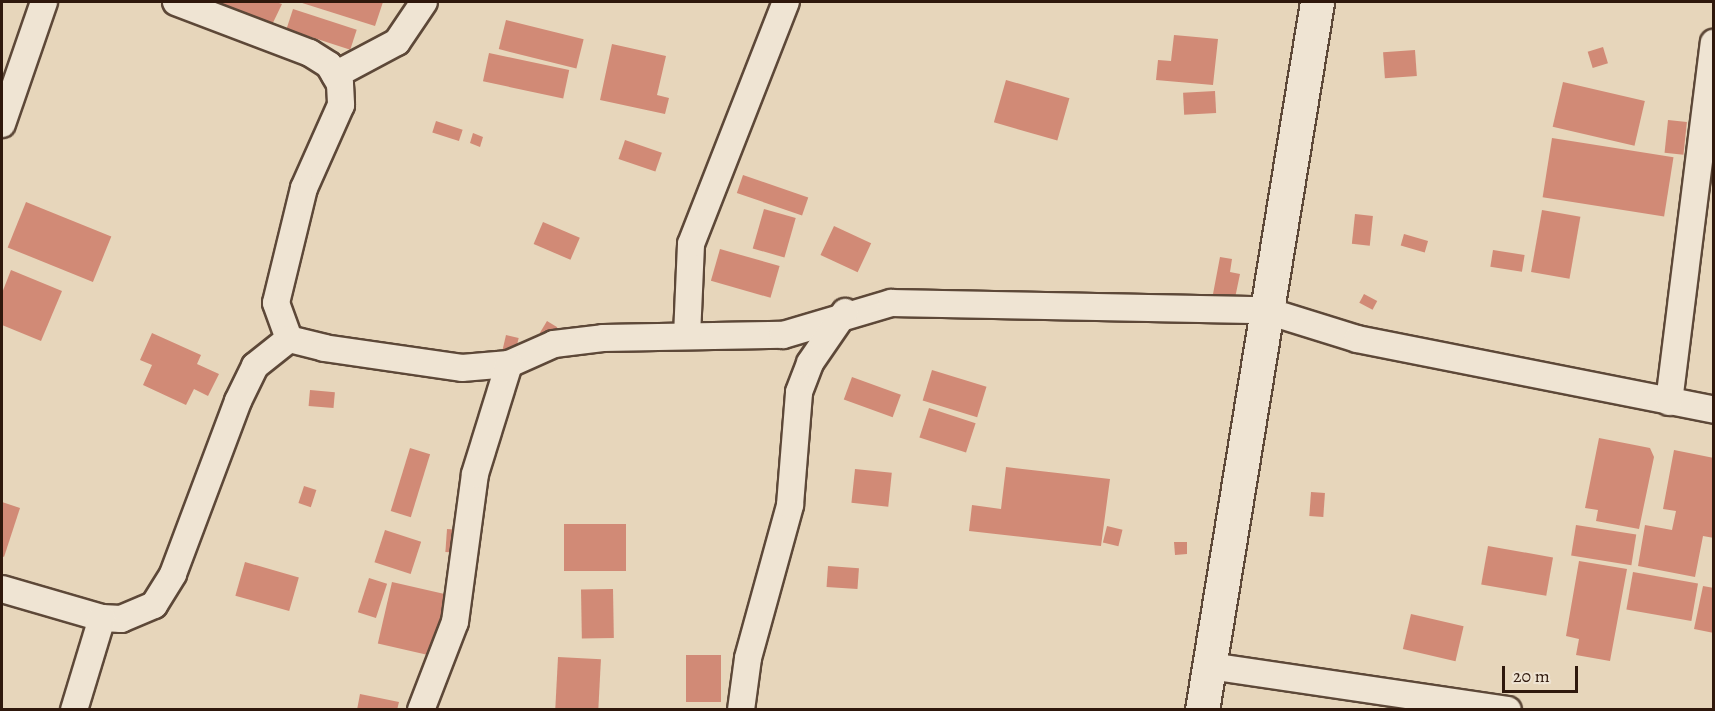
<!DOCTYPE html>
<html>
<head>
<meta charset="utf-8">
<style>
	body { margin:0 }
	#map { position:relative; width:1715px; height:711px; overflow:hidden; background:#e7d6bb; font-family:Alegreya,serif }
	div>[style] { position:absolute }
	[style*='--x'] { left:calc(var(--x)*1px); top:calc(var(--y)*1px); width:calc(var(--w)*1px); rotate:calc(var(--a)*1deg) }
	.building>* { inset:0; background:#d18a76; transform-origin:0 0 }
	.roads { filter:drop-shadow(2px 0 #5d4838) drop-shadow(-2px 0 #5d4838) drop-shadow(0 2px #5d4838) drop-shadow(0 -2px #5d4838) }
	.minor>* { height:26px; margin:-13px; padding:0 13px; transform-origin:13px; border-radius:13px; background:#efe4d3 }
	.secondary>* { height:33px; margin:-16.5px; padding:0 16.5px; transform-origin:16.5px; border-radius:16.5px; background:#efe4d3 }
	span { translate:-50% -50%; white-space:nowrap; text-align:center; line-height:1.15; -webkit-text-stroke:4.5px #efe4d3; paint-order:stroke }
	.frame { position:absolute; inset:0; border:3px solid #2f180c; pointer-events:none }
	.scale { position:absolute; left:1502px; top:666px; width:76px; height:27px; box-sizing:border-box; border:3px solid #2f180c; border-top:0; padding-left:8px; font-size:18px; line-height:21px; white-space:nowrap; color:#2f180c; -webkit-text-stroke:4px #efe4d3; paint-order:stroke }
</style>
</head>
<body>
<div id="map">
	<div class="building">
		<i style="clip-path:polygon(208px 2px,276px 2px,282px 4px,269px 31px)"></i>
		<i style="clip-path:polygon(299px 2px,383px 2px,375px 26px)"></i>
		<i style="left:293px;top:9px;width:67px;height:21px;rotate:18deg"></i>
		<i style="left:506px;top:20px;width:80px;height:30px;rotate:14deg"></i>
		<i style="clip-path:polygon(1174px 35px,1218px 39px,1213px 85px,1156px 80px,1158px 60px,1171px 61px)"></i>
		<i style="clip-path:polygon(612px 44px,666px 56px,657px 95px,669px 98px,665px 114px,600px 100px)"></i>
		<i style="left:1603px;top:47px;width:17px;height:16px;rotate:73deg"></i>
		<i style="left:1415px;top:50px;width:26px;height:32px;rotate:86deg"></i>
		<i style="left:489px;top:53px;width:82px;height:29px;rotate:12deg"></i>
		<i style="left:1006px;top:80px;width:66px;height:44px;rotate:16deg"></i>
		<i style="left:1563px;top:82px;width:84px;height:46px;rotate:13deg"></i>
		<i style="left:1215px;top:91px;width:22px;height:32px;rotate:87deg"></i>
		<i style="left:1668px;top:120px;width:19px;height:33px;rotate:6deg"></i>
		<i style="left:436px;top:121px;width:28px;height:12px;rotate:18deg"></i>
		<i style="clip-path:polygon(473px 133px,483px 137px,480px 147px,470px 143px)"></i>
		<i style="left:1552px;top:138px;width:123px;height:60px;rotate:9deg"></i>
		<i style="left:625px;top:140px;width:39px;height:20px;rotate:19deg"></i>
		<i style="left:743px;top:175px;width:69px;height:19px;rotate:19deg"></i>
		<i style="left:26px;top:202px;width:92px;height:49px;rotate:22deg"></i>
		<i style="left:764px;top:209px;width:33px;height:41px;rotate:16deg"></i>
		<i style="left:1542px;top:210px;width:39px;height:63px;rotate:10deg"></i>
		<i style="left:1355px;top:214px;width:18px;height:30px;rotate:6deg"></i>
		<i style="left:543px;top:222px;width:40px;height:24px;rotate:23deg"></i>
		<i style="left:834px;top:226px;width:41px;height:32px;rotate:25deg"></i>
		<i style="left:1404px;top:234px;width:25px;height:12px;rotate:16deg"></i>
		<i style="left:720px;top:249px;width:62px;height:33px;rotate:16deg"></i>
		<i style="left:1493px;top:250px;width:32px;height:17px;rotate:9deg"></i>
		<i style="clip-path:polygon(1220px 257px,1232px 259px,1230px 272px,1240px 274px,1235px 298px,1213px 294px)"></i>
		<i style="clip-path:polygon(11px 270px,62px 291px,41px 341px,2px 325px,2px 293px)"></i>
		<i style="left:1364px;top:294px;width:15px;height:10px;rotate:28deg"></i>
		<i style="left:547px;top:321px;width:12px;height:14px;rotate:31deg"></i>
		<i style="clip-path:polygon(152px 333px,201px 355px,197px 364px,219px 374px,208px 396px,194px 389px,186px 405px,143px 385px,152px 365px,140px 360px)"></i>
		<i style="left:506px;top:335px;width:13px;height:16px;rotate:13deg"></i>
		<i style="left:932px;top:370px;width:57px;height:32px;rotate:17deg"></i>
		<i style="left:852px;top:377px;width:52px;height:24px;rotate:20deg"></i>
		<i style="left:310px;top:390px;width:25px;height:16px;rotate:5deg"></i>
		<i style="left:929px;top:408px;width:49px;height:31px;rotate:18deg"></i>
		<i style="clip-path:polygon(1599px 438px,1650px 448px,1654px 457px,1639px 529px,1596px 521px,1598px 510px,1585px 508px)"></i>
		<i style="left:410px;top:448px;width:21px;height:66px;rotate:17deg"></i>
		<i style="clip-path:polygon(1674px 450px,1714px 458px,1714px 538px,1703px 536px,1695px 577px,1638px 566px,1645px 525px,1672px 530px,1676px 511px,1663px 509px)"></i>
		<i style="clip-path:polygon(1006px 467px,1110px 479px,1101px 546px,969px 531px,972px 505px,1001px 509px)"></i>
		<i style="left:855px;top:469px;width:37px;height:34px;rotate:6deg"></i>
		<i style="left:304px;top:486px;width:13px;height:18px;rotate:18deg"></i>
		<i style="left:1311px;top:492px;width:14px;height:24px;rotate:4deg"></i>
		<i style="clip-path:polygon(2px 502px,20px 508px,4px 557px,2px 556px)"></i>
		<i style="left:626px;top:524px;width:47px;height:62px;rotate:90deg"></i>
		<i style="left:1576px;top:525px;width:61px;height:31px;rotate:9deg"></i>
		<i style="left:1107px;top:526px;width:16px;height:17px;rotate:14deg"></i>
		<i style="left:447px;top:529px;width:14px;height:23px;rotate:4deg"></i>
		<i style="left:385px;top:530px;width:38px;height:34px;rotate:18deg"></i>
		<i style="clip-path:polygon(1174px 542px,1187px 542px,1187px 554px,1175px 555px)"></i>
		<i style="left:1488px;top:546px;width:66px;height:39px;rotate:10deg"></i>
		<i style="clip-path:polygon(1579px 561px,1627px 569px,1610px 661px,1576px 655px,1579px 639px,1566px 636px)"></i>
		<i style="left:245px;top:562px;width:56px;height:35px;rotate:16deg"></i>
		<i style="left:828px;top:566px;width:31px;height:21px;rotate:4deg"></i>
		<i style="left:1633px;top:572px;width:66px;height:38px;rotate:10deg"></i>
		<i style="left:369px;top:578px;width:19px;height:36px;rotate:18deg"></i>
		<i style="left:392px;top:582px;width:55px;height:63px;rotate:13deg"></i>
		<i style="clip-path:polygon(1703px 586px,1714px 588px,1714px 633px,1694px 629px)"></i>
		<i style="left:613px;top:589px;width:49px;height:32px;rotate:89deg"></i>
		<i style="left:1411px;top:614px;width:54px;height:36px;rotate:13deg"></i>
		<i style="left:686px;top:655px;width:35px;height:47px"></i>
		<i style="left:558px;top:657px;width:43px;height:53px;rotate:3deg"></i>
		<i style="clip-path:polygon(360px 694px,399px 702px,397px 710px,357px 710px)"></i>
	</div>
	<div class="roads">
		<div class="minor">
			<i style="--x:176;--y:2;--w:143;--a:20.8"></i>
			<i style="--x:310;--y:53;--w:22;--a:32"></i>
			<i style="--x:329;--y:65;--w:22;--a:60"></i>
			<i style="--x:340;--y:84;--w:21;--a:87"></i>
			<i style="--x:341;--y:105;--w:91;--a:114"></i>
			<i style="--x:304;--y:188;--w:118;--a:103.7"></i>
			<i style="--x:276;--y:303;--w:38;--a:70"></i>
			<i style="--x:289;--y:339;--w:36;--a:14"></i>
			<i style="--x:324;--y:348;--w:139;--a:8.2"></i>
			<i style="--x:462;--y:368;--w:47;--a:-4.9"></i>
			<i style="--x:509;--y:364;--w:49;--a:-24"></i>
			<i style="--x:554;--y:344;--w:49;--a:-7"></i>
			<i style="--x:603;--y:338;--w:180;--a:-1"></i>
			<i style="--x:783;--y:335;--w:113;--a:-16.5"></i>
			<i style="--x:891;--y:303;--w:373;--a:1.1"></i>
			<i style="--x:1264;--y:310;--w:97;--a:17.3"></i>
			<i style="--x:1357;--y:339;--w:364;--a:11.2"></i>
			<i style="--x:335;--y:75;--w:70;--a:-28"></i>
			<i style="--x:397;--y:42;--w:48;--a:-56"></i>
			<i style="--x:2;--y:124;--w:129;--a:-71"></i>
			<i style="--x:687;--y:336;--w:92;--a:-87.5"></i>
			<i style="--x:691;--y:244;--w:260;--a:-68.6"></i>
			<i style="--x:1669;--y:402;--w:362;--a:-82.9"></i>
			<i style="--x:2;--y:589;--w:104;--a:16.2"></i>
			<i style="--x:102;--y:618;--w:19;--a:3"></i>
			<i style="--x:121;--y:619;--w:36;--a:-23"></i>
			<i style="--x:154;--y:605;--w:36;--a:-58"></i>
			<i style="--x:173;--y:574;--w:185;--a:-69.4"></i>
			<i style="--x:238;--y:401;--w:39;--a:-64"></i>
			<i style="--x:255;--y:366;--w:43;--a:-38.5"></i>
			<i style="--x:1210;--y:666;--w:301;--a:8.4"></i>
			<i style="--x:74;--y:710;--w:96;--a:-73.1"></i>
			<i style="--x:421;--y:710;--w:94;--a:-68.9"></i>
			<i style="--x:455;--y:622;--w:149;--a:-82.3"></i>
			<i style="--x:475;--y:474;--w:115;--a:-72.8"></i>
			<i style="--x:741;--y:710;--w:52;--a:-82.3"></i>
			<i style="--x:748;--y:658;--w:159;--a:-74.6"></i>
			<i style="--x:790;--y:505;--w:113;--a:-85.4"></i>
			<i style="--x:799;--y:392;--w:31;--a:-69"></i>
			<i style="--x:810;--y:363;--w:62;--a:-55.5"></i>
		</div>
		<div class="secondary">
			<i style="--x:1202;--y:710;--w:717;--a:-80.77"></i>
		</div>
	</div>
	<div class="frame"></div>
	<div class="scale">20 m</div>
</div>
</body>
</html>
